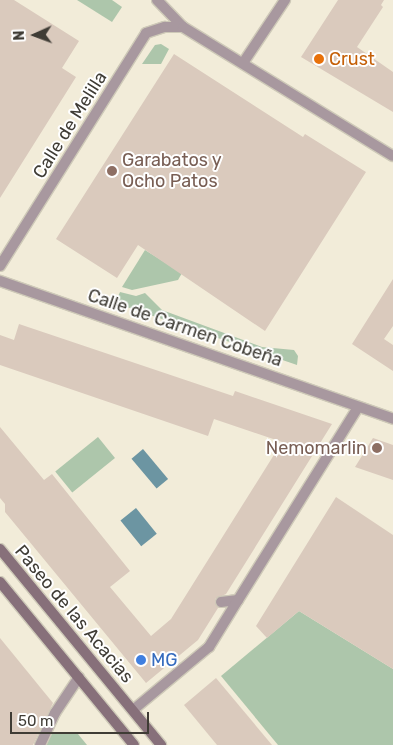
<!DOCTYPE html>
<html>
<head>
<meta charset="utf-8">
<style>
	body { margin:0 }
	#map { position:relative; width:393px; height:745px; overflow:hidden; background:#f2ecd9; font-family:Rubik,sans-serif }
	div>[style] { position:absolute }
	[style*='--x'] { left:calc(var(--x)*1px); top:calc(var(--y)*1px); width:calc(var(--w)*1px); rotate:calc(var(--a)*1deg) }
	.green>* { inset:0; background:#adc6ab; transform-origin:0 0 }
	.water>* { inset:0; background:#6c95a2; transform-origin:0 0 }
	.building>* { inset:0; background:#dacabd }
	.roads { filter:drop-shadow(1px 0 #cec9b8) drop-shadow(-1px 0 #cec9b8) drop-shadow(0 1px #cec9b8) drop-shadow(0 -1px #cec9b8) }
	.pedestrian>* { height:10px; margin:-5px; padding:0 5px; transform-origin:5px; border-radius:5px; background:#a8989f }
	.minor>* { height:10px; margin:-5px; padding:0 5px; transform-origin:5px; border-radius:5px; background:#a8989f }
	.secondary>* { height:10px; margin:-5px; padding:0 5px; transform-origin:5px; border-radius:5px; background:#87707a }
	.dots>* { width:14px; height:14px; translate:-50% -50%; box-sizing:border-box; border:2px solid #fff; border-radius:50% }
	span { translate:-50% -50%; white-space:nowrap; text-align:center; line-height:1.15; -webkit-text-stroke:4px #fff; paint-order:stroke }
	.food-label { font-size:18px; color:#c56008 }
	.left { translate:0 -50%; text-align:left }
	.street-label { font-size:18px; color:#3f3c35 }
	.education-label { font-size:18px; color:#785e54 }
	.right { translate:-100% -50%; text-align:right }
	.shop-label { font-size:18px; color:#366cbe }
	.north { position:absolute; left:10px; top:10px; width:50px; height:50px; -webkit-text-stroke:4px #fff; paint-order:stroke; rotate:268deg; font-size:14px; font-weight:700; line-height:20px; text-align:center; color:#3f3c35 }
	.north::after { content:''; display:block; margin:auto; width:18px; height:22px; background:#3f3c35; clip-path:polygon(50% 0,100% 100%,50% 72%,0 100%) }
	.scale { position:absolute; left:10px; top:712px; width:139px; height:22px; box-sizing:border-box; border:2px solid #3f3c35; border-top:0; padding-left:6px; font-size:15px; line-height:18px; white-space:nowrap; color:#3f3c35; -webkit-text-stroke:4px #fff; paint-order:stroke }
</style>
</head>
<body>
<div id="map">
	<div class="green">
		<i style="clip-path:polygon(77px 0,112px 0,122px 7px,112px 22px)"></i>
		<i style="clip-path:polygon(161px 44px,169px 49px,161px 64px,142px 64px,155px 45px)"></i>
		<i style="clip-path:polygon(145px 250px,182px 273px,178px 280px,132px 290px,122px 287px)"></i>
		<i style="clip-path:polygon(120px 292px,136px 296px,145px 293px,162px 310px,262px 347px,294px 350px,298px 356px,297px 365px,115px 303px)"></i>
		<i style="left:98px;top:437px;width:27px;height:55px;rotate:51deg"></i>
		<i style="clip-path:polygon(299px 611px,393px 669px,393px 745px,278px 745px,221px 676px)"></i>
		<i style="clip-path:polygon(50px 733px,78px 734px,87px 745px,45px 745px)"></i>
	</div>
	<div class="water">
		<i style="left:143px;top:449px;width:39px;height:15px;rotate:50deg"></i>
		<i style="left:136px;top:508px;width:33px;height:20px;rotate:51deg"></i>
	</div>
	<div class="building">
		<i style="clip-path:polygon(0 0,14px 0,79px 41px,62px 68px,76px 77px,0 198px)"></i>
		<i style="clip-path:polygon(338px 0,384px 0,381px 5px,383px 7px,357px 47px,393px 72px,393px 112px,301px 57px)"></i>
		<i style="clip-path:polygon(174px 54px,303px 137px,305px 134px,366px 172px,265px 331px,138px 245px,117px 278px,56px 239px)"></i>
		<i style="clip-path:polygon(393px 279px,393px 326px,384px 339px,393px 345px,393px 371px,352px 344px)"></i>
		<i style="clip-path:polygon(19px 324px,233px 396px,235px 391px,332px 424px,226px 594px,215px 599px,218px 608px,198px 640px,146px 683px,5px 512px,5px 504px,0 498px,0 427px,44px 480px,52px 474px,130px 571px,110px 587px,151px 636px,171px 619px,282px 442px,214px 419px,208px 436px,0 365px,0 335px,14px 340px)"></i>
		<i style="clip-path:polygon(373px 438px,393px 445px,393px 480px,355px 467px)"></i>
		<i style="clip-path:polygon(336px 497px,393px 535px,393px 669px,299px 611px,267px 638px,256px 626px)"></i>
		<i style="clip-path:polygon(0 638px,53px 703px,33px 745px,0 745px)"></i>
		<i style="clip-path:polygon(216px 678px,272px 745px,217px 745px,184px 705px)"></i>
	</div>
	<div class="roads">
		<div class="pedestrian">
			<i style="--x:157;--y:0;--w:37;--a:46"></i>
			<i style="--x:243;--y:63;--w:76;--a:-56.3"></i>
			<i style="--x:221;--y:602;--w:17;--a:-7"></i>
			<i style="--x:238;--y:600;--w:227;--a:-58.1"></i>
			<i style="--x:133;--y:710;--w:99;--a:-39.7"></i>
			<i style="--x:209;--y:647;--w:55;--a:-58.3"></i>
			<i style="--x:40;--y:745;--w:35;--a:-65"></i>
			<i style="--x:55;--y:713;--w:43;--a:-56.3"></i>
		</div>
		<div class="minor">
			<i style="--x:0;--y:266;--w:275;--a:-57.9"></i>
			<i style="--x:146;--y:33;--w:20;--a:-18"></i>
			<i style="--x:165;--y:27;--w:18;--a:0"></i>
			<i style="--x:183;--y:27;--w:246;--a:31.6"></i>
			<i style="--x:0;--y:281;--w:417;--a:19.3"></i>
		</div>
		<div class="secondary">
			<i style="--x:0;--y:549;--w:254;--a:50.6"></i>
			<i style="--x:0;--y:582;--w:211;--a:50.6"></i>
		</div>
	</div>
	<div class="dots">
		<i style="left:319px;top:59px;background:#e8710a"></i>
		<i style="left:112px;top:171px;background:#8d6e63"></i>
		<i style="left:377px;top:448px;background:#8d6e63"></i>
		<i style="left:141px;top:660px;background:#3f7fe0"></i>
	</div>
	<div class="food-label">
		<span class="left" style="left:329px;top:59px">Crust</span>
	</div>
	<div class="street-label">
		<span style="left:70px;top:125px;rotate:-58deg">Calle de Melilla</span>
		<span style="left:185px;top:328px;rotate:19deg">Calle de Carmen Cobeña</span>
		<span style="left:74px;top:614px;rotate:50deg">Paseo de las Acacias</span>
	</div>
	<div class="education-label">
		<span class="left" style="left:122px;top:171px">Garabatos y<br>Ocho Patos</span>
		<span class="right" style="left:367px;top:448px">Nemomarlin</span>
	</div>
	<div class="shop-label">
		<span class="left" style="left:151px;top:660px">MG</span>
	</div>
	<div class="north">N</div>
	<div class="scale">50 m</div>
</div>
</body>
</html>
